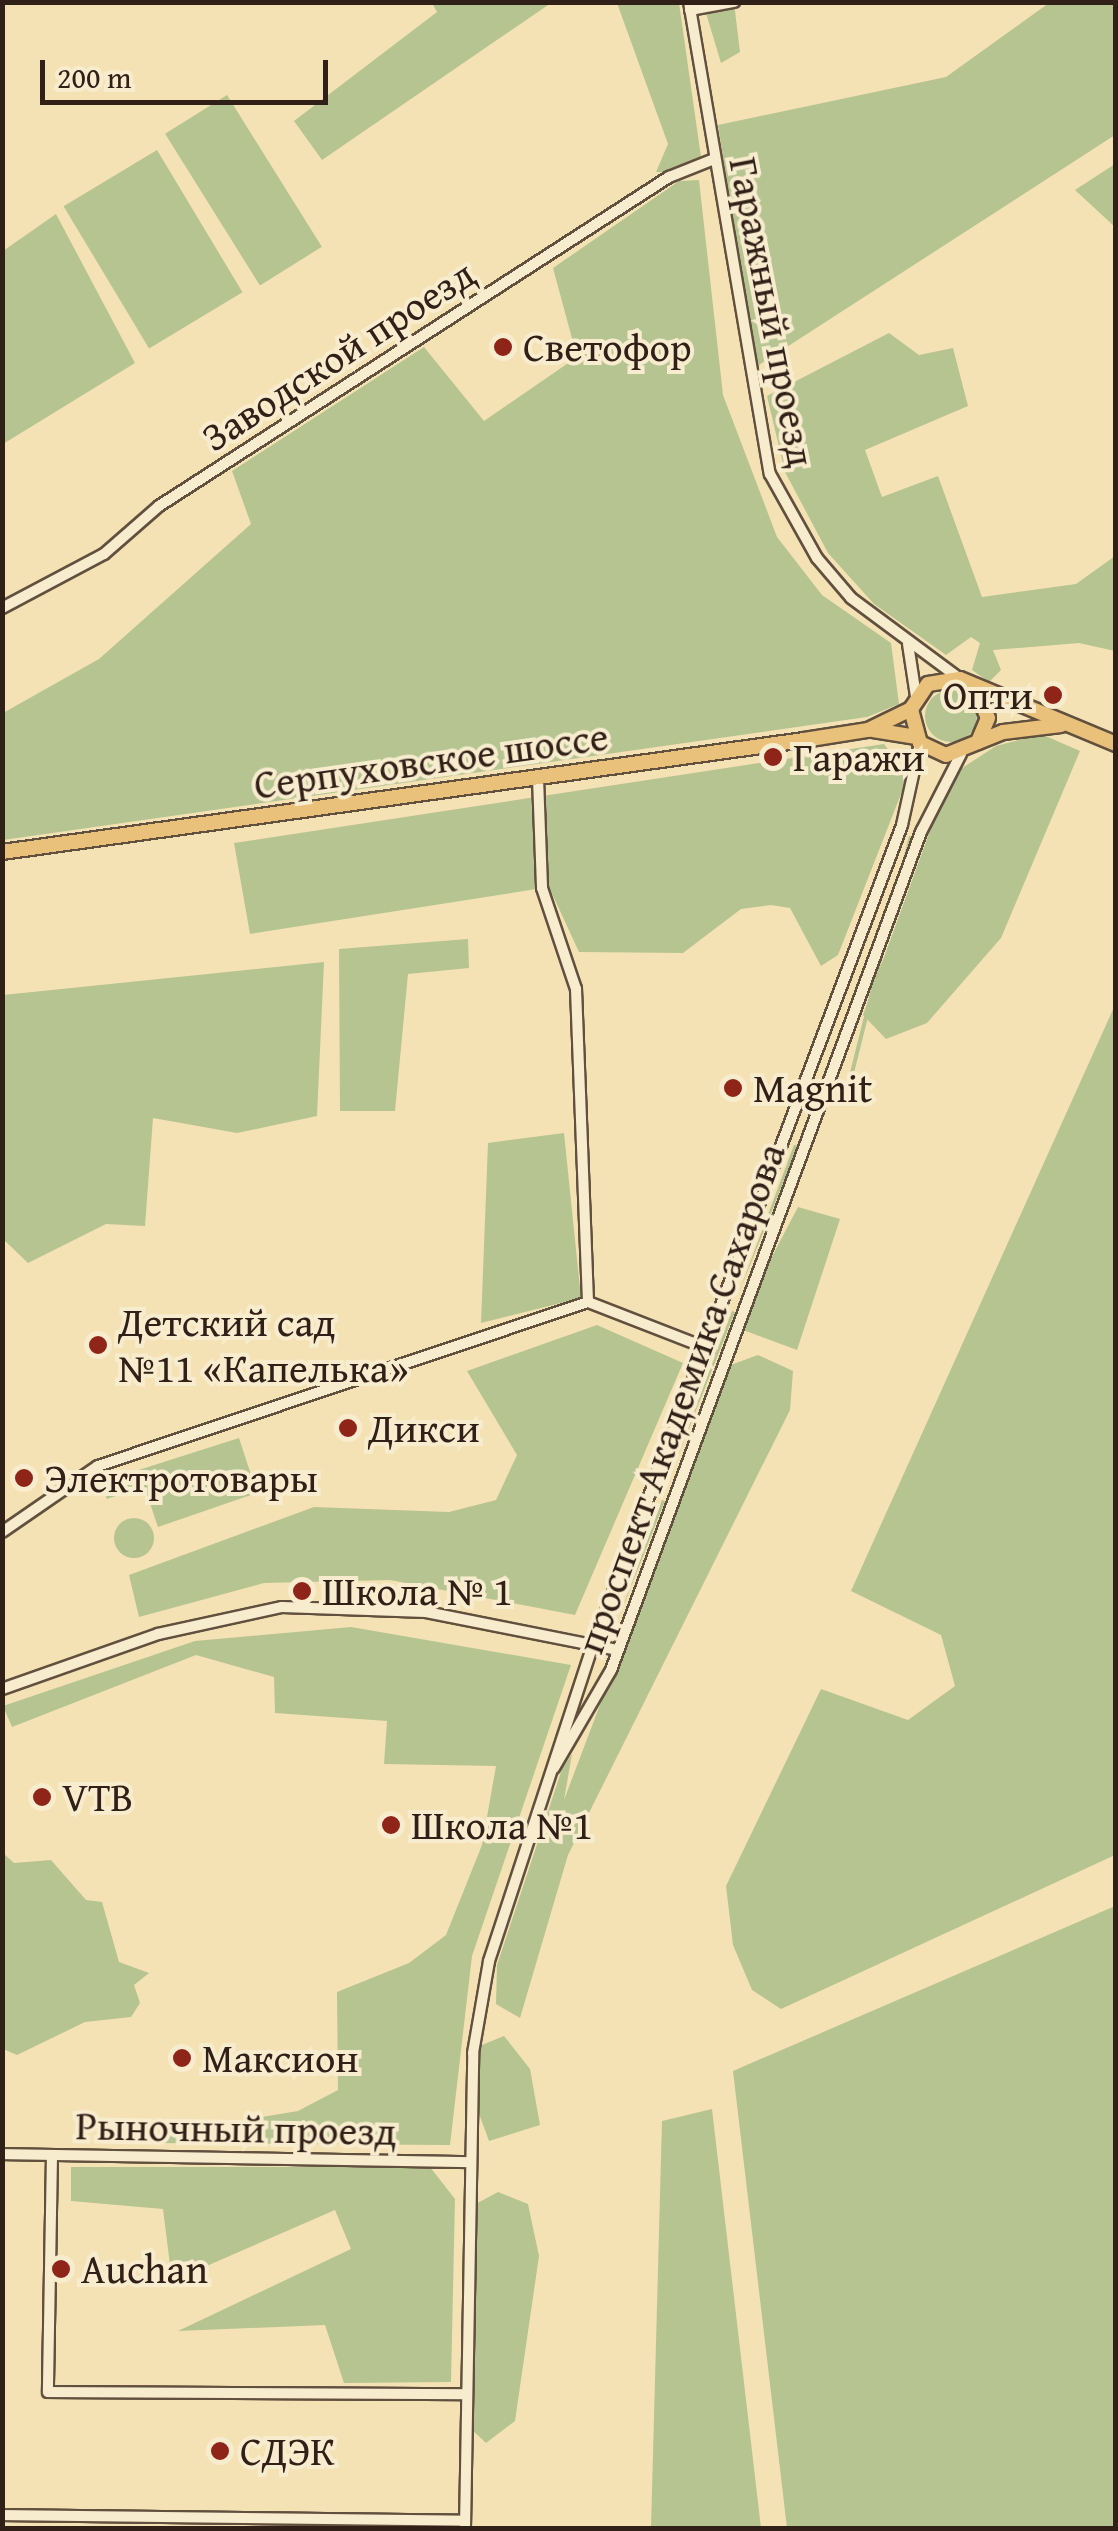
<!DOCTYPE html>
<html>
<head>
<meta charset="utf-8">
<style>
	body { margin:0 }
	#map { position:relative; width:1118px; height:2531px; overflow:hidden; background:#f4e2b4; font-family:"Gentium Book Plus",serif }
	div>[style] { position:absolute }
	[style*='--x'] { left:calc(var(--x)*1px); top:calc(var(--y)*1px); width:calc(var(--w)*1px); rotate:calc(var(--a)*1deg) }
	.green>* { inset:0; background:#b6c491; transform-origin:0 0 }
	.round { border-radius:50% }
	.roads { filter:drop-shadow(2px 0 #62503f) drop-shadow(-2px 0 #62503f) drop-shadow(0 2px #62503f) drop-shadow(0 -2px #62503f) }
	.minor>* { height:10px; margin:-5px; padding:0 5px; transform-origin:5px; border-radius:5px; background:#f8ecce }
	.major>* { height:14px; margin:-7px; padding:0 7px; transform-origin:7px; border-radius:7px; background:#eac17a }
	.dots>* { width:28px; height:28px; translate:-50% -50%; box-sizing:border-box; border:5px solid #f8ecce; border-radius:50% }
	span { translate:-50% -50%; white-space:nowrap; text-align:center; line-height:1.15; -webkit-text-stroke:8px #f8ecce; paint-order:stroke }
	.street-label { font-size:40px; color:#312018 }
	.poi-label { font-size:40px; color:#312018 }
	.left { translate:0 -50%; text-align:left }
	.right { translate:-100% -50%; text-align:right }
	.frame { position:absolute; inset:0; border:5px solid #312018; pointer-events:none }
	.scale { position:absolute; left:40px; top:60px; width:288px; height:45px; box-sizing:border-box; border:5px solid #312018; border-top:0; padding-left:12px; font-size:30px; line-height:35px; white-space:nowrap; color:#312018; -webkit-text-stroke:8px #f8ecce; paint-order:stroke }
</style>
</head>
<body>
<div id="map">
	<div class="green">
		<i style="clip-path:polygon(432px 3px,551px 3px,322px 160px,294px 121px,437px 12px)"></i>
		<i style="clip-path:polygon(617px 3px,679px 3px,701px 157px,678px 173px,656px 172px,668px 144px)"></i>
		<i style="clip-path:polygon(703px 3px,734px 3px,740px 52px,721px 63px)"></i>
		<i style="clip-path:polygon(1049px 3px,1115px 3px,1115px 135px,756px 367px,718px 125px,946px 77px)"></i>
		<i style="left:227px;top:95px;width:179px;height:73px;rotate:58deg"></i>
		<i style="left:157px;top:150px;width:166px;height:109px;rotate:59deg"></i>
		<i style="clip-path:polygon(1115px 164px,1115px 227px,1075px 190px)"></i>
		<i style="clip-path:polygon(699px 180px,723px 395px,777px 537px,822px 595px,891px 643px,899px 704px,867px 717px,3px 840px,3px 713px,99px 659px,251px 524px,232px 471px,424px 347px,484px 421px,577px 357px,553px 268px,679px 181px)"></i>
		<i style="clip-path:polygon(56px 214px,135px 363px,3px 444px,3px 251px)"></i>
		<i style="clip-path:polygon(889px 333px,919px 355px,953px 348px,968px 406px,865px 450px,882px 497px,938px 476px,982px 597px,1076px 584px,1115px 556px,1115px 651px,1079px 643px,993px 650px,1001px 670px,989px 682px,972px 670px,980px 643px,971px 637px,946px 655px,874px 604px,828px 553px,785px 472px,767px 396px)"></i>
		<i class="round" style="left:925px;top:690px;width:52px;height:52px"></i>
		<i style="clip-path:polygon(1041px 734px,1080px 751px,1001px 938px,927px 1023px,886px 1039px,863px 1015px,950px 776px,996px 746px)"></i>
		<i style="clip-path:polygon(884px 744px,908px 776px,838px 955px,821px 966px,790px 908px,771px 905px,741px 909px,683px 953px,579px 952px,549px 887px,250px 934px,234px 843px)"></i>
		<i style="left:909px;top:836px;width:4px;height:274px;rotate:14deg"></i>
		<i style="clip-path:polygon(468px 939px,469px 968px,408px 974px,395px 1111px,340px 1111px,339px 949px)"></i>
		<i style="clip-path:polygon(324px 962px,317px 1116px,237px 1133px,153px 1118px,145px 1226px,106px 1224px,28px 1263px,3px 1239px,3px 995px)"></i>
		<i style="clip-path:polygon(1115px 1005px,1115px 1855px,781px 2009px,752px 1990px,733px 1945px,726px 1886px,821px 1689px,908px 1720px,955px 1686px,941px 1635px,851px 1591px)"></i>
		<i style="clip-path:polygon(564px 1133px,581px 1298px,481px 1323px,488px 1143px)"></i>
		<i style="clip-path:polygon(795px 1145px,798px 1146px,738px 1295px,794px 1145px)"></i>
		<i style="clip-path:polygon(798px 1207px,840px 1219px,797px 1350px,735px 1327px)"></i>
		<i style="clip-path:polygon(732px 1311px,735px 1312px,667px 1484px)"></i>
		<i style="clip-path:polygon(597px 1325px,683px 1363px,575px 1615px,390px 1580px,264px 1583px,139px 1617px,129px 1575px,314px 1507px,449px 1512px,496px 1500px,517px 1455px,467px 1371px)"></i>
		<i style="clip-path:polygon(758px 1355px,793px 1371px,790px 1410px,568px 1855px,520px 2018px,496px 2004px,497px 1965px,562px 1769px,572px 1754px,564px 1800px,728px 1366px)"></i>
		<i style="clip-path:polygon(239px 1438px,257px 1493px,158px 1527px,144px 1486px,107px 1499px,101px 1482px)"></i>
		<i style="clip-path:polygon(662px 1500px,665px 1501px,617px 1622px)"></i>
		<i class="round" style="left:114px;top:1518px;width:40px;height:40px"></i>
		<i style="clip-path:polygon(351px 1627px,571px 1665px,472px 1956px,450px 2145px,151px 2143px,163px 2133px,298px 2111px,338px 2090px,337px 1992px,409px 1963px,446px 1935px,482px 1845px,496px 1766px,384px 1764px,387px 1721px,275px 1713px,274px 1677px,196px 1655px,12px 1727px,3px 1706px,195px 1641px)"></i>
		<i style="clip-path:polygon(2px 1852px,14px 1863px,51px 1860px,86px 1900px,102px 1902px,119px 1962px,149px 1973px,134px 1985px,140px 2003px,131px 2017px,85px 2022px,17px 2055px,3px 2049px)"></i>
		<i style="clip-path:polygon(1115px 1906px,1115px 2528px,787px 2528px,733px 2071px)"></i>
		<i style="clip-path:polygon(504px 2036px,530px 2069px,540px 2125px,489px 2141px,471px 2092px,477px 2047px)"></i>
		<i style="clip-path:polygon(712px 2109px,761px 2528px,651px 2528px,662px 2121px)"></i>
		<i style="clip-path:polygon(71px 2167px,430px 2167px,455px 2199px,451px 2382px,344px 2383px,325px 2325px,178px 2331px,351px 2249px,335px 2210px,172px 2281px,163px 2209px,71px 2201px)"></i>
		<i style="clip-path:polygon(498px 2192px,528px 2204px,539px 2256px,515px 2421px,486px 2443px,470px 2428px,472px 2206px)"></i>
	</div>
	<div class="roads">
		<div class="minor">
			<i style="--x:689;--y:2;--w:479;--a:80.3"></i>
			<i style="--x:770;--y:474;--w:96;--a:60.8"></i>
			<i style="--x:817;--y:558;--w:52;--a:49.6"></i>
			<i style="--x:851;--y:598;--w:136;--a:36.6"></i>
			<i style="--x:690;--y:10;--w:45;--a:-10.3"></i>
			<i style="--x:2;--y:608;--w:115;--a:-27.9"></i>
			<i style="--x:104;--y:554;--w:73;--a:-41.1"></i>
			<i style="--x:159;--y:506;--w:607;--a:-32.83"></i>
			<i style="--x:669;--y:177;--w:46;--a:-21.6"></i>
			<i style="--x:908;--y:644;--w:53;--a:81.3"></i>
			<i style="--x:538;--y:778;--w:110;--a:87.9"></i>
			<i style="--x:542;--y:888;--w:107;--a:71.4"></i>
			<i style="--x:576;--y:989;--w:313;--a:87.8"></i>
			<i style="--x:2;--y:1532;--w:116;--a:-34.5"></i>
			<i style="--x:98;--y:1466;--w:517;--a:-18.51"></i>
			<i style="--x:588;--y:1302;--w:130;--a:21.2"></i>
			<i style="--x:2;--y:1689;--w:165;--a:-19.4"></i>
			<i style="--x:158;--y:1634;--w:127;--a:-12.3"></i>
			<i style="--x:282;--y:1607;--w:144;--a:2"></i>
			<i style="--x:426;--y:1612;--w:196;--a:11.2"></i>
			<i style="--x:554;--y:1768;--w:113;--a:-59.8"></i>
			<i style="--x:611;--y:1670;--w:894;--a:-69.7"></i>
			<i style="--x:921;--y:832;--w:88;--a:-62.9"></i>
			<i style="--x:2;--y:2154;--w:467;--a:1"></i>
			<i style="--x:52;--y:2155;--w:237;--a:91"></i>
			<i style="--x:48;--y:2392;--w:419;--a:0.3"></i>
			<i style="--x:2;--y:2515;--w:463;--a:0.7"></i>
			<i style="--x:465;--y:2528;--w:475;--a:-89"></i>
			<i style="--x:473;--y:2053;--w:93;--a:-80.1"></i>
			<i style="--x:489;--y:1961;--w:336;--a:-71.8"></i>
			<i style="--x:594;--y:1642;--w:873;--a:-69.34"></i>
			<i style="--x:902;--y:825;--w:84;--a:-77.6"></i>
		</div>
		<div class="major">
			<i style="--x:976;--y:690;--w:30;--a:67"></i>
			<i style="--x:988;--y:718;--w:26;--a:113"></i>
			<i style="--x:1061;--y:725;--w:58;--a:173.1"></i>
			<i style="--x:1003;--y:732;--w:61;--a:158"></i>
			<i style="--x:946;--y:755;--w:29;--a:-155"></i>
			<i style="--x:920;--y:743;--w:35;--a:-105"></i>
			<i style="--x:911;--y:709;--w:30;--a:-56"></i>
			<i style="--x:928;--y:684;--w:32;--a:-9"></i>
			<i style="--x:960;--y:679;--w:169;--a:22.6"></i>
			<i style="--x:873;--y:730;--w:44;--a:9.2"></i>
			<i style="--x:2;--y:852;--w:810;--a:-7.95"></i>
			<i style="--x:804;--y:740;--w:65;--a:-8.9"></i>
			<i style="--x:868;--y:730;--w:48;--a:-26"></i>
		</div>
	</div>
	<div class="dots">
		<i style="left:503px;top:347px;background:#8f2418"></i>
		<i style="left:1053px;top:695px;background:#8f2418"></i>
		<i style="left:773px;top:757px;background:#8f2418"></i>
		<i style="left:733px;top:1088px;background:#8f2418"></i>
		<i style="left:98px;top:1345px;background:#8f2418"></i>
		<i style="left:348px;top:1428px;background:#8f2418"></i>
		<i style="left:24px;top:1478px;background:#8f2418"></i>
		<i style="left:302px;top:1591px;background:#8f2418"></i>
		<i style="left:42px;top:1797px;background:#8f2418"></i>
		<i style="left:391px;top:1825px;background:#8f2418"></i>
		<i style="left:182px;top:2058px;background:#8f2418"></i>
		<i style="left:61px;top:2269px;background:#8f2418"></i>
		<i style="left:220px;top:2451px;background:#8f2418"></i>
	</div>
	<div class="street-label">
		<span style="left:773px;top:312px;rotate:79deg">Гаражный проезд</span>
		<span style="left:338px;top:355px;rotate:-33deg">Заводской проезд</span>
		<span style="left:431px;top:760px;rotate:-8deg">Серпуховское шоссе</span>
		<span style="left:680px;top:1398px;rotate:-70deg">проспект Академика Сахарова</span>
		<span style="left:236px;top:2128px;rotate:1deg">Рыночный проезд</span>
	</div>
	<div class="poi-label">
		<span class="left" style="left:523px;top:347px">Светофор</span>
		<span class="right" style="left:1033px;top:695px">Опти</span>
		<span class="left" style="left:793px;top:757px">Гаражи</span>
		<span class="left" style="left:753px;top:1088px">Magnit</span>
		<span class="left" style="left:118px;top:1345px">Детский сад<br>№11 «Капелька»</span>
		<span class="left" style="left:368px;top:1428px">Дикси</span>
		<span class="left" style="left:44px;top:1478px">Электротовары</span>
		<span class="left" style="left:322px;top:1591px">Школа № 1</span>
		<span class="left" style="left:62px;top:1797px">VTB</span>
		<span class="left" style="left:411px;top:1825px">Школа №1</span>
		<span class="left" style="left:202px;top:2058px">Максион</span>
		<span class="left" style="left:81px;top:2269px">Auchan</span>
		<span class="left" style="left:240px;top:2451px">СДЭК</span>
	</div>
	<div class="frame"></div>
	<div class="scale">200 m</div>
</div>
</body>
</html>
